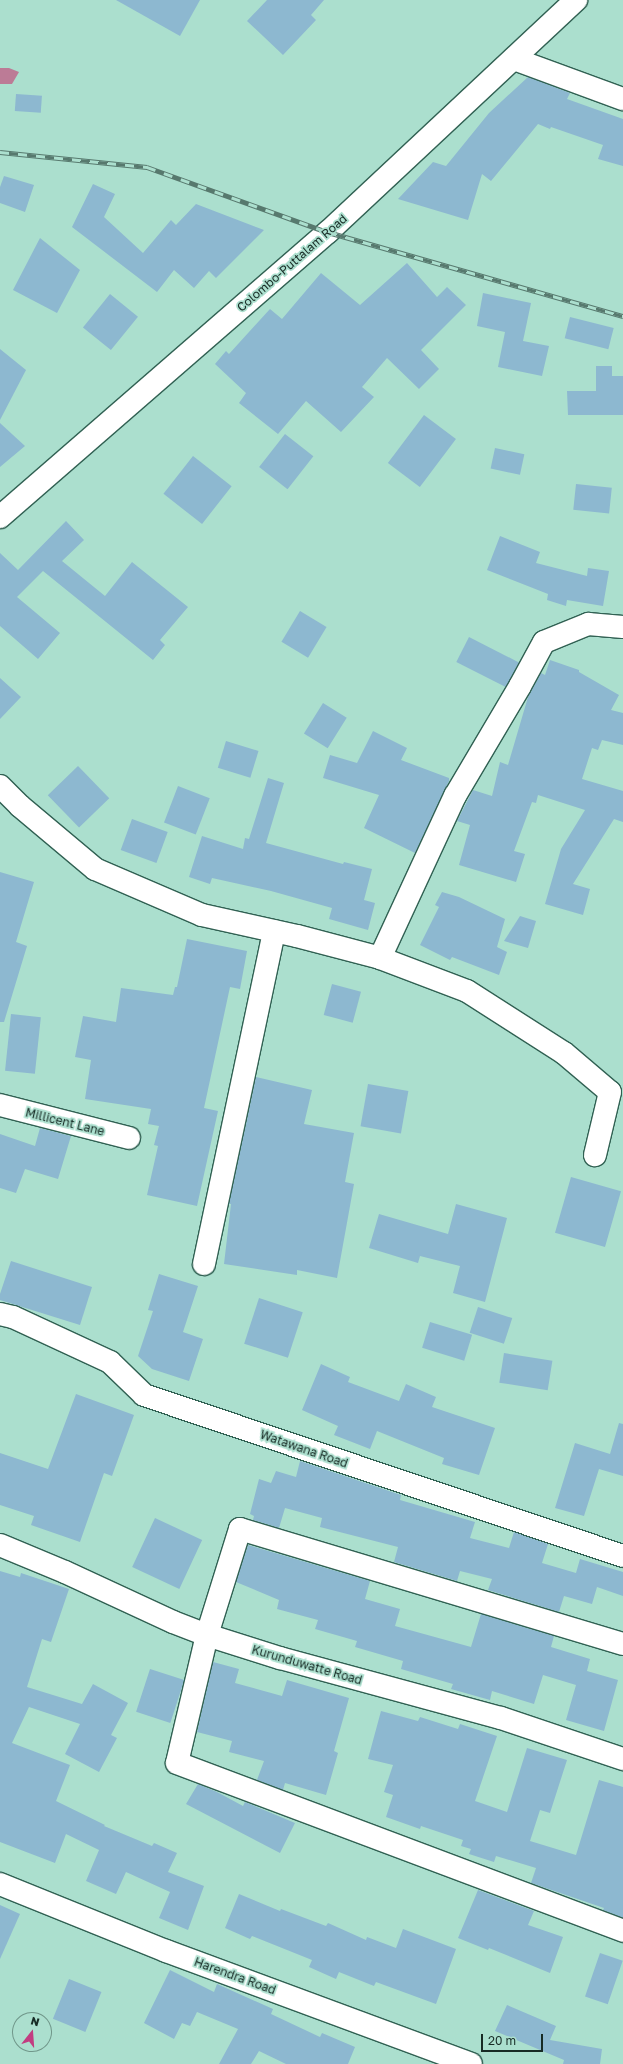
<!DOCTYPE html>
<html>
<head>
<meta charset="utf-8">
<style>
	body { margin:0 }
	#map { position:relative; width:623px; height:2064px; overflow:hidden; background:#abdfce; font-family:"Golos Text",sans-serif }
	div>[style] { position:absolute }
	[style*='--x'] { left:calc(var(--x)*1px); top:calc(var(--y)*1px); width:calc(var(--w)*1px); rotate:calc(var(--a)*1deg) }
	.water>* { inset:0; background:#bc7b96 }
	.building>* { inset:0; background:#8db8d0; transform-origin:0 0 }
	.roads { filter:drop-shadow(1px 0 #316153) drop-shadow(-1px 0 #316153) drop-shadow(0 1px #316153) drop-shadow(0 -1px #316153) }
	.minor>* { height:22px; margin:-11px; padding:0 11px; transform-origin:11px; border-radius:11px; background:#fff }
	.highway>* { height:22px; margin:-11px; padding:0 11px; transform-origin:11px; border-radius:11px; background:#fff }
	.rail>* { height:4.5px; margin-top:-2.25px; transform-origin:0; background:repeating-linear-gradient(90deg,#abdfce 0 9px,#57796e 0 18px); box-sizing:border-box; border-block:1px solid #57796e }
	span { translate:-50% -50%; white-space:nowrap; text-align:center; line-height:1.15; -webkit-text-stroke:3.5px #abdfce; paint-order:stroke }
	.street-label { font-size:12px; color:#172b25 }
	.north { position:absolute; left:12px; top:2012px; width:40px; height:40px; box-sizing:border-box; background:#abdfce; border:1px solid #70978a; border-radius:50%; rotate:17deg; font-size:11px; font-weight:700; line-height:16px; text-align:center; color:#172b25 }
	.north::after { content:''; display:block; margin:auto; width:14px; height:18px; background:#c23d81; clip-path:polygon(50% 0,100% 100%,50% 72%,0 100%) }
	.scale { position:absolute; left:481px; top:2034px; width:62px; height:18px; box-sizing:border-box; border:2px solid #172b25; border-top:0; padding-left:5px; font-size:12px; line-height:14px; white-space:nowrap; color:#172b25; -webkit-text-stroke:3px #abdfce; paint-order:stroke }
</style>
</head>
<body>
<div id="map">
	<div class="water">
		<i style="clip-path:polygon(0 68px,9px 68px,19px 72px,12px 84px,0 84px)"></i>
	</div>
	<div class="building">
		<i style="clip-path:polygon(116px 0,200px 0,180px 36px)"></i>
		<i style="clip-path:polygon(267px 0,324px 0,311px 15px,316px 20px,283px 55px,247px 21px)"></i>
		<i style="clip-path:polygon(528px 77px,570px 93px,567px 99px,623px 119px,623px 166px,598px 159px,603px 145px,551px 127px,550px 129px,538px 124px,491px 181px,482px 174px,468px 220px,398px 199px,433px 162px,446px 166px,489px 113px)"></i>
		<i style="left:16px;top:94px;width:26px;height:17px;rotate:4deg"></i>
		<i style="clip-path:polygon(4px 176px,34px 185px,25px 212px,0 203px,0 187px)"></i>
		<i style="clip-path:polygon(93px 184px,115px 194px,104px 217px,143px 253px,171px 220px,176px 225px,196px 204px,264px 230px,216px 278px,209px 271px,194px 288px,174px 270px,157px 292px,72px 227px)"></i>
		<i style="clip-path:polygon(40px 238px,80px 270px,57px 313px,13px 290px)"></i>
		<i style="clip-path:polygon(407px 263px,437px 297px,447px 287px,466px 305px,421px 350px,439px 369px,419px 389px,387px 358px,362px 387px,374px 397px,341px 432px,306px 401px,278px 434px,239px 403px,246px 393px,215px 364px,226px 351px,229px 354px,270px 309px,282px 319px,321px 273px,360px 305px)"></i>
		<i style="clip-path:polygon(483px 293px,531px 303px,523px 341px,549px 346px,542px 376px,498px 367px,505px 332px,477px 326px)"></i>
		<i style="left:110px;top:294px;width:36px;height:43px;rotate:39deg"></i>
		<i style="left:570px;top:317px;width:45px;height:22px;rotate:14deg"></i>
		<i style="clip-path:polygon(0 349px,26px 370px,0 420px)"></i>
		<i style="clip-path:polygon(596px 366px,612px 366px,612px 376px,623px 376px,623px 415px,568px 415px,567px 391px,596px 391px)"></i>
		<i style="left:424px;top:415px;width:40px;height:60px;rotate:37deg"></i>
		<i style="clip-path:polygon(0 423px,25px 446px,0 467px)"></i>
		<i style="left:285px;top:434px;width:36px;height:42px;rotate:38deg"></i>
		<i style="left:495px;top:448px;width:30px;height:21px;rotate:12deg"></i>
		<i style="left:193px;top:456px;width:49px;height:48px;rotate:38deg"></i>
		<i style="left:576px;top:484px;width:36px;height:26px;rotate:6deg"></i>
		<i style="clip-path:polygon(66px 521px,84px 540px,62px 561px,105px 596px,132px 562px,188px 607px,160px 640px,165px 645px,153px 660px,43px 571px,17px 597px,60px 633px,38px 659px,0 626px,0 553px,18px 570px)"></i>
		<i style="clip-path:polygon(500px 536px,540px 552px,536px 563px,587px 576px,588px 568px,609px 571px,603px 606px,567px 600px,566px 606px,547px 600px,548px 594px,487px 570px)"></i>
		<i style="left:300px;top:611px;width:31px;height:36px;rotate:31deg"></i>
		<i style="left:469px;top:637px;width:56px;height:28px;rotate:27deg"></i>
		<i style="clip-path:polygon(550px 660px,579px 670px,579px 672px,619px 695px,611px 710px,623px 713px,623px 745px,602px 740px,598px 750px,592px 748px,582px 779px,623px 791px,623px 822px,614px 819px,573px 884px,590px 889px,583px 915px,545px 904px,561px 849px,585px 810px,538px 795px,536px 803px,532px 802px,514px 851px,525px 854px,516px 882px,459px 865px,470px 825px,457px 821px,473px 790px,492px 796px,500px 762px,508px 765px,528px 697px,541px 673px,545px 675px)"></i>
		<i style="clip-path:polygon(0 678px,21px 697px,0 719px)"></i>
		<i style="left:323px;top:703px;width:28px;height:36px;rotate:32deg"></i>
		<i style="clip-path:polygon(373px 731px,407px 748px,401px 760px,449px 778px,449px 781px,415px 853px,364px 828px,379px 795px,323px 778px,330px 755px,357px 763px)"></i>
		<i style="left:226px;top:741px;width:34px;height:28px;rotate:17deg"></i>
		<i style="left:78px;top:766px;width:45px;height:42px;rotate:46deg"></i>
		<i style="clip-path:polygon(268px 778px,284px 783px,266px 843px,343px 864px,344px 862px,372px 869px,364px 900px,375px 903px,368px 930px,329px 919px,332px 908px,271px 891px,212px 878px,210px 884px,189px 877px,202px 836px,243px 849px,245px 838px,249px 839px)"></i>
		<i style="left:178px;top:786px;width:34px;height:39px;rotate:21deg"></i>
		<i style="left:132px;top:819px;width:38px;height:33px;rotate:20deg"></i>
		<i style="clip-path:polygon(0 872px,34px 882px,16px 942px,27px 946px,4px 1022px,0 1022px)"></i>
		<i style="clip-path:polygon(442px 892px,459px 897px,505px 919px,497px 947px,507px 952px,499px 975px,452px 957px,450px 960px,420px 945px,439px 907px,435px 905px)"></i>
		<i style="clip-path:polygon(520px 916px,536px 921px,528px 948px,504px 941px)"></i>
		<i style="clip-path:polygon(187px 939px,247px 951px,240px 989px,230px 987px,204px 1108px,218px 1111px,197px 1206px,147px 1195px,158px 1146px,154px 1145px,159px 1126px,148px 1124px,151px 1109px,85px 1099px,91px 1060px,75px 1057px,83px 1016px,116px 1022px,121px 988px,173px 995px,175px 987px,177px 987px)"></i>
		<i style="left:332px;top:984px;width:30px;height:32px;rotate:15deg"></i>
		<i style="left:11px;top:1014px;width:30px;height:57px;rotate:6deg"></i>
		<i style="clip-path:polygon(256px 1077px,312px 1090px,304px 1124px,354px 1133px,345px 1182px,354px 1184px,337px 1278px,297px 1270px,297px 1275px,224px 1264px,231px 1204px,229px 1204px)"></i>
		<i style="left:368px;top:1084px;width:41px;height:43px;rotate:10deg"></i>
		<i style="clip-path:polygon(40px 1128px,71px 1136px,58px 1179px,25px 1169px,16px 1193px,0 1188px,0 1134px,35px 1146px)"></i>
		<i style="left:571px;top:1177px;width:52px;height:58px;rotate:16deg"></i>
		<i style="clip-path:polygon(456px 1204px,507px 1218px,485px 1302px,453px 1293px,460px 1266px,420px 1256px,418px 1263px,369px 1248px,379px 1214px,448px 1234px)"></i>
		<i style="clip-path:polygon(11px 1261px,92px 1287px,80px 1325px,0 1300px,0 1294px)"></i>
		<i style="clip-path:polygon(159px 1274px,198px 1286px,183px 1332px,203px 1339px,189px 1381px,152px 1369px,138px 1356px,153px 1311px,148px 1310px)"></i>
		<i style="left:259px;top:1298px;width:46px;height:48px;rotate:18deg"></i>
		<i style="left:478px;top:1307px;width:36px;height:27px;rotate:18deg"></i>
		<i style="left:430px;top:1322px;width:44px;height:27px;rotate:17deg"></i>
		<i style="left:504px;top:1353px;width:49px;height:30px;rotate:9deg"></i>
		<i style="clip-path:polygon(321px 1364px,350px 1377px,348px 1382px,399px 1401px,406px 1384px,436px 1397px,432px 1407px,495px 1428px,479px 1475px,442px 1464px,444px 1458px,377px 1431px,370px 1449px,334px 1435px,338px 1426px,302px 1410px)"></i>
		<i style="clip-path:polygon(76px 1394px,134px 1415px,112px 1476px,104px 1473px,80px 1542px,31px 1525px,34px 1516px,0 1505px,0 1453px,48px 1469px)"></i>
		<i style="clip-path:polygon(619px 1423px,623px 1424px,623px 1476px,599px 1469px,584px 1516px,555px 1508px,575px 1443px,610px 1454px)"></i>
		<i style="clip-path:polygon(300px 1461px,401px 1495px,400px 1500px,475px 1522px,470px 1538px,509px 1548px,514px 1532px,548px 1544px,542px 1563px,576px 1573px,580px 1559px,623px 1572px,623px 1596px,597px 1587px,592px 1604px,564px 1596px,559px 1612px,488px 1590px,492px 1579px,460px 1571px,457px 1581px,394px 1562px,398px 1547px,320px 1527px,322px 1518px,285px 1508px,279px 1528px,253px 1520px,254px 1516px,250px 1514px,259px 1479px,271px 1483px,276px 1471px,296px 1477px)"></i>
		<i style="left:155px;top:1518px;width:52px;height:54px;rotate:25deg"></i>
		<i style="clip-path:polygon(248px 1545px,370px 1581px,365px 1599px,400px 1609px,395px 1626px,471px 1647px,481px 1614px,554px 1636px,551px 1647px,590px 1659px,587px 1671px,618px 1680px,604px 1731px,566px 1720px,576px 1685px,543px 1675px,534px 1704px,492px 1691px,490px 1700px,451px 1689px,453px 1684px,401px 1669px,403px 1661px,355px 1647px,357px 1641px,315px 1629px,318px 1620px,277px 1609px,279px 1600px,236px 1582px)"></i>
		<i style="clip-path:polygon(0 1571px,20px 1577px,21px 1573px,69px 1589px,51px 1642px,42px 1639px,27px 1687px,82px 1704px,93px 1684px,128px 1703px,111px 1735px,117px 1738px,99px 1772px,65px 1754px,80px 1724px,29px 1707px,12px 1743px,70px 1765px,56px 1801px,105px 1825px,104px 1826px,152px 1846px,154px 1843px,177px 1853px,168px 1872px,204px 1886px,188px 1930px,159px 1918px,170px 1892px,126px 1872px,116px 1894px,86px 1881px,99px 1850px,66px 1834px,55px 1863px,0 1842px)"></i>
		<i style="clip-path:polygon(213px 1662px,239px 1669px,235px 1683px,282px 1696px,287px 1680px,349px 1698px,334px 1751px,338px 1753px,326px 1795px,285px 1783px,283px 1790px,257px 1780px,264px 1761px,229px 1752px,232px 1741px,197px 1732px)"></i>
		<i style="left:150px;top:1669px;width:36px;height:45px;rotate:18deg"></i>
		<i style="clip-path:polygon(381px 1711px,418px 1721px,420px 1717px,458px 1729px,460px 1724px,497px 1736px,475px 1801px,507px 1812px,527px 1748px,567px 1760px,550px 1813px,540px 1810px,530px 1841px,576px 1855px,599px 1780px,623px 1787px,623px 1918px,603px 1910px,604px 1908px,531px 1883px,536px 1868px,496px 1856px,494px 1862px,469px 1854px,471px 1849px,461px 1846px,463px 1840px,421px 1826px,420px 1829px,386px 1817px,393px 1795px,384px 1792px,393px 1765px,368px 1759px)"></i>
		<i style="clip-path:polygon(198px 1784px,217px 1792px,243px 1806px,245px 1802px,295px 1823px,280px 1853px,186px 1804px)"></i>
		<i style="clip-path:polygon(478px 1890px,534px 1911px,528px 1925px,563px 1937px,550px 1973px,489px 1948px,488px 1950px,458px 1938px)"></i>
		<i style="clip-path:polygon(239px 1894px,280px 1911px,281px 1909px,326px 1926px,328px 1923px,366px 1940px,367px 1937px,396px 1948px,403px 1929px,456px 1949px,436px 2004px,376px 1982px,374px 1986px,339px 1972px,336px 1979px,309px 1967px,312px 1960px,252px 1936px,250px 1939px,225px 1928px)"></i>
		<i style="clip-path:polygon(0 1905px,20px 1914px,0 1959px)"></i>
		<i style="left:600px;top:1953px;width:24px;height:46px;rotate:19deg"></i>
		<i style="clip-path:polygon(170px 1970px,214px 1992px,217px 1984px,273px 2009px,271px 2014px,320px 2037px,322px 2033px,355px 2047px,348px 2064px,286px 2064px,259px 2051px,251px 2064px,219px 2064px,238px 2029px,197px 2012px,190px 2026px,182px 2023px,174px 2039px,144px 2023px)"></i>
		<i style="left:69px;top:1979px;width:35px;height:43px;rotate:22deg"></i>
		<i style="clip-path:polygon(507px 2005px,556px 2026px,550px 2040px,602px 2049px,600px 2064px,563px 2064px,564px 2060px,495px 2031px)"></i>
	</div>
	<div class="roads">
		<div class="minor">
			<i style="--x:514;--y:59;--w:116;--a:20.2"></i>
			<i style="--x:0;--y:786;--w:28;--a:45"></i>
			<i style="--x:20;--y:806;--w:98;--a:40"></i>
			<i style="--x:95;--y:869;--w:116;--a:23.3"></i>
			<i style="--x:202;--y:915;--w:97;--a:12.5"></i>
			<i style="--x:297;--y:936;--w:86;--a:14.8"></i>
			<i style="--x:380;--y:958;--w:93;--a:20.8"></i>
			<i style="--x:467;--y:991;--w:115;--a:32.6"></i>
			<i style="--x:564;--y:1053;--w:60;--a:40.3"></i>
			<i style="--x:610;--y:1092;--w:65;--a:103.4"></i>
			<i style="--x:380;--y:958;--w:179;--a:-65.2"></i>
			<i style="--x:455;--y:796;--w:128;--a:-59.4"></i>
			<i style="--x:520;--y:686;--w:50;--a:-61.4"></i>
			<i style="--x:544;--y:642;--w:48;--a:-22.2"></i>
			<i style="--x:588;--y:624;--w:35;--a:5"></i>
			<i style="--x:0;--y:1105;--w:133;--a:14.3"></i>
			<i style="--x:204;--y:1264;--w:340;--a:-78.1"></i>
			<i style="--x:0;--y:1314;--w:13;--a:13"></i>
			<i style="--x:13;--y:1317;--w:107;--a:24.9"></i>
			<i style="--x:110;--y:1362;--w:47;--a:44.1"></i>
			<i style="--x:144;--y:1395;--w:505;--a:18.58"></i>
			<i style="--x:0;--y:1545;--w:70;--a:22.6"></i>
			<i style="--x:65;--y:1572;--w:119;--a:24.8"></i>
			<i style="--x:173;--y:1622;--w:36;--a:21"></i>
			<i style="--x:207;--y:1635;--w:77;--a:17.5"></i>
			<i style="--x:280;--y:1658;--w:229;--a:15.2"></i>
			<i style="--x:501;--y:1718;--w:129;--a:18.6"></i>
			<i style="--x:623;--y:1644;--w:400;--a:-163.3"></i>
			<i style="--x:240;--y:1529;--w:111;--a:107.3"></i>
			<i style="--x:207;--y:1635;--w:131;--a:103.2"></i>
			<i style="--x:177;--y:1763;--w:477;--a:20.6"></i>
			<i style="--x:0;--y:1884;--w:179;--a:22"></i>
			<i style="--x:166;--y:1951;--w:325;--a:20.3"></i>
		</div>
		<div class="highway">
			<i style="--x:0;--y:517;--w:435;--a:-41"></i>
			<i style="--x:328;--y:232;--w:340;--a:-43.1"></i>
		</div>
	</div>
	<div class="rail">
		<i style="--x:0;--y:152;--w:148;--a:5.8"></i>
		<i style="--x:147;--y:167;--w:192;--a:19.8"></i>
		<i style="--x:328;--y:232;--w:307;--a:15.9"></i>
	</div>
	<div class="street-label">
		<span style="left:292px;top:263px;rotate:-41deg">Colombo-Puttalam Road</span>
		<span style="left:65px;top:1122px;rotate:14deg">Millicent Lane</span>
		<span style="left:304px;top:1449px;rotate:19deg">Watawana Road</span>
		<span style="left:307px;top:1665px;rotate:16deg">Kurunduwatte Road</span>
		<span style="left:235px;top:1976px;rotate:20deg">Harendra Road</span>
	</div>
	<div class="north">N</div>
	<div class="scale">20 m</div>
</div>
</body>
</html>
